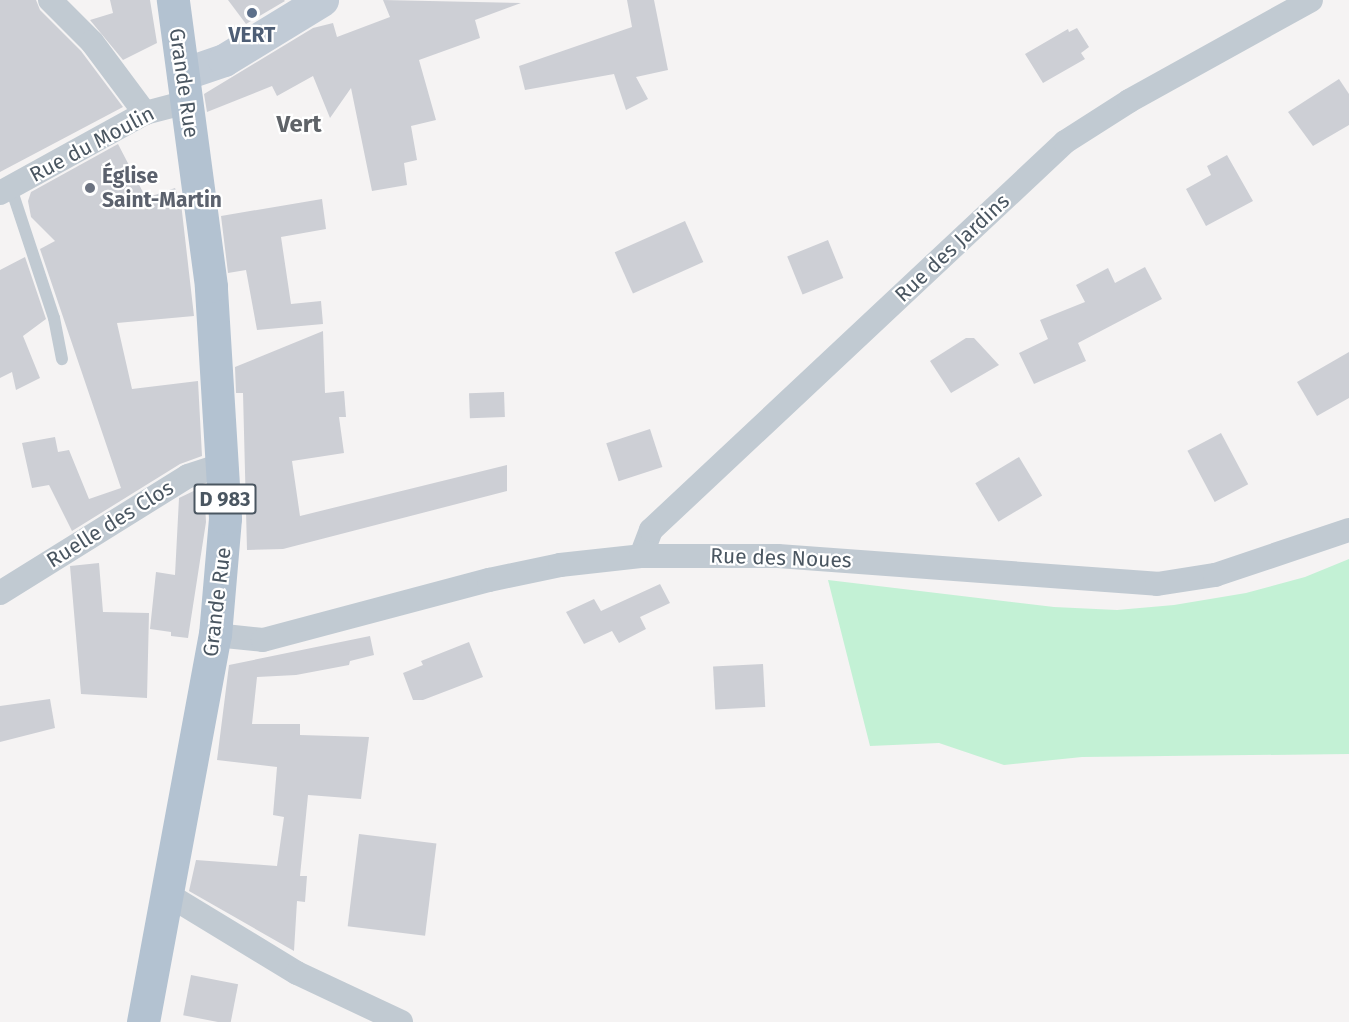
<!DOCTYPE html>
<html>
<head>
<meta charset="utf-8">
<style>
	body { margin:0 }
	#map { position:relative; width:1349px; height:1022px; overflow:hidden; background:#f5f3f3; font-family:"Fira Sans",sans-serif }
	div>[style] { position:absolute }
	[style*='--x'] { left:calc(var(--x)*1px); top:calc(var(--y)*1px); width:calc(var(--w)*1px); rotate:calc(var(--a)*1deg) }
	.green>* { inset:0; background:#c3f1d5 }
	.building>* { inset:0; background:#cdcfd5; transform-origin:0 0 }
	.lane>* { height:12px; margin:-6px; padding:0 6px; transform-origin:6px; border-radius:6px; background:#c1cad2 }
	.street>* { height:24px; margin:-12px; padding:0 12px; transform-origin:12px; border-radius:12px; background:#c1cad2 }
	.secondary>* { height:33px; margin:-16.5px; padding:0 16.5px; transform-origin:16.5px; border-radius:16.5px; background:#c1cbd6 }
	.primary>* { height:33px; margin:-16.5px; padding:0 16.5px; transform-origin:16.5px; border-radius:16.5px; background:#b3c2d1 }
	.dots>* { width:16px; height:16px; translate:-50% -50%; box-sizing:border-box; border:3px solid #fff; border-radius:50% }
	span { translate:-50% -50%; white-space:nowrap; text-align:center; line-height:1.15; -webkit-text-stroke:4.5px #fff; paint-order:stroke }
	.shield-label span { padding:2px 4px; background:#fff; border:2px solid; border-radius:4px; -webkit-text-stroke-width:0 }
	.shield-label { font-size:20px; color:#4a5661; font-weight:700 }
	.service-label { font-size:21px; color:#4e5e75; font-weight:700 }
	.street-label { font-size:21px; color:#4a5661 }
	.worship-label { font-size:21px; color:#5b616d; font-weight:700 }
	.left { translate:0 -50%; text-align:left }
	.quarter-label { font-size:24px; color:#5f6368; font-weight:700 }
</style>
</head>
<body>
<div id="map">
	<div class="green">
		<i style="clip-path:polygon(1349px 559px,1349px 754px,1082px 757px,1004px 765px,939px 743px,870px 746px,828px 580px,1054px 607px,1117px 610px,1174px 605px,1246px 593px,1305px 577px)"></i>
	</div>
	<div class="building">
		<i style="clip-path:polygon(0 0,36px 0,40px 10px,81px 51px,123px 107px,0 172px)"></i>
		<i style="clip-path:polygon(110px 0,150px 0,157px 43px,123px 60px,90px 20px,113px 13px)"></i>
		<i style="clip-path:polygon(228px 0,284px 0,285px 1px,246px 24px)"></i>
		<i style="clip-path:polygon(383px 0,521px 3px,475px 20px,480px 38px,419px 60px,436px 120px,411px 126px,417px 160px,404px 163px,407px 185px,372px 191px,351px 88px,330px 118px,313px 76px,277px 96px,272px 86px,207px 112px,204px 94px,313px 28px,333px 23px,337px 37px,390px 17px)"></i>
		<i style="clip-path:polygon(627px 0,654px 0,668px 70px,636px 77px,648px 99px,626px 110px,614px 74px,525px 90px,519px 66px,632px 27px)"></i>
		<i style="clip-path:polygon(1077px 28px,1089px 47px,1081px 53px,1085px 59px,1043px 83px,1025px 54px,1068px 29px,1069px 32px)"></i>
		<i style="clip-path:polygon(1339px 79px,1349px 94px,1349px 125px,1313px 146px,1288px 112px)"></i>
		<i style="clip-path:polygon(118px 144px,146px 198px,175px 188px,181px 203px,194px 316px,117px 323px,132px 389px,198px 381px,202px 456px,180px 464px,72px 531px,49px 485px,32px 488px,22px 443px,55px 437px,58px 452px,69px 450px,89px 499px,121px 488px,40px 249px,55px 241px,31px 217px,28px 201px,31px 192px)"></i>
		<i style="clip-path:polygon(1227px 155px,1253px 201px,1206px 226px,1186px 189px,1211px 175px,1207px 166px)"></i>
		<i style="clip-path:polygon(322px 199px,326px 229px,281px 237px,291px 304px,321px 301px,323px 324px,257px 330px,246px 270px,228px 273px,221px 216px)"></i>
		<i style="left:685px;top:221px;width:45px;height:77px;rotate:66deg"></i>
		<i style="left:828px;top:240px;width:41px;height:44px;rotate:68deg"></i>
		<i style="clip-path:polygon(25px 257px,46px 319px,23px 336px,40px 378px,16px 390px,12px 372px,0 378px,0 270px)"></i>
		<i style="clip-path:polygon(1145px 267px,1162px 299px,1078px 343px,1086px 361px,1034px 384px,1019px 353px,1048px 339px,1040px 320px,1085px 302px,1076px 285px,1108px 268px,1115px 283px)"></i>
		<i style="clip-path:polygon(323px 331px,325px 393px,344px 391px,346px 417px,339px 417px,344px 453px,292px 461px,300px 516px,507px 465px,507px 491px,283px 549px,247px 550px,243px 393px,236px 393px,235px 367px)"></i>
		<i style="clip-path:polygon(966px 338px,974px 338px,999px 365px,951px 393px,930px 361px)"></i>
		<i style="clip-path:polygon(1349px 352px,1349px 398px,1317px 416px,1297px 382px)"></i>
		<i style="left:504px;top:392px;width:25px;height:35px;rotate:88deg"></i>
		<i style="left:650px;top:429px;width:40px;height:46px;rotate:72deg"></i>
		<i style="left:1221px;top:433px;width:58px;height:38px;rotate:62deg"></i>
		<i style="left:1019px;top:457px;width:45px;height:51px;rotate:59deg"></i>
		<i style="clip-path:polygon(204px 486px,206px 522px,188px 638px,171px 636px,171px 632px,150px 629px,156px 572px,175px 575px,179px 498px)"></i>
		<i style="clip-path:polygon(99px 563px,103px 612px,149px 613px,147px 698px,81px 694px,70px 566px)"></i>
		<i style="clip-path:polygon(660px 584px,670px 603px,640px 617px,646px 629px,619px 643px,612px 631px,584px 644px,566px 612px,594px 599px,601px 611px)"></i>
		<i style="clip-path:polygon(370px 636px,374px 655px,350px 661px,349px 665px,296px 675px,257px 677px,252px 724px,300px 724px,300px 735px,369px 737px,361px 799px,308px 795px,300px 876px,307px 876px,305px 902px,297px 901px,294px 951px,189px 891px,196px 860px,277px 866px,284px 817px,273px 815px,277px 767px,217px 760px,229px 665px)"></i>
		<i style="clip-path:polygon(469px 642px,483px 677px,423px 700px,413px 700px,403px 673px,423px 665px,421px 661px)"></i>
		<i style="left:763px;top:664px;width:43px;height:50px;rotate:87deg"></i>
		<i style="clip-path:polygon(50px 699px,55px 728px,0 742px,0 706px)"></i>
		<i style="left:359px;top:834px;width:78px;height:93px;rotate:7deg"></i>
		<i style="left:191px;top:975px;width:48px;height:41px;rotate:11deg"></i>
	</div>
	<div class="lane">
		<i style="--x:11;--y:188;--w:137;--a:71.7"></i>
		<i style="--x:54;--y:318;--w:42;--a:79"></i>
	</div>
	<div class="street">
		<i style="--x:50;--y:0;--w:59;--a:45"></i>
		<i style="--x:92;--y:42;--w:89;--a:53.3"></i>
		<i style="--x:0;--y:193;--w:166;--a:-28.9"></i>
		<i style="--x:145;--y:113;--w:43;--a:-14.7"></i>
		<i style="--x:641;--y:556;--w:28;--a:-69"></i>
		<i style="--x:651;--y:530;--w:567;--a:-43.14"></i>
		<i style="--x:1065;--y:142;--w:76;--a:-32.6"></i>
		<i style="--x:1129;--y:101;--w:208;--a:-29"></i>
		<i style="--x:0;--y:593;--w:221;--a:-31.9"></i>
		<i style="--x:188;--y:476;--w:38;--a:-18"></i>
		<i style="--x:215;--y:635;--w:48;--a:5.9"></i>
		<i style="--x:263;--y:640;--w:234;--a:-14.9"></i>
		<i style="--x:489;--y:580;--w:73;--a:-11.9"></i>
		<i style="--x:560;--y:565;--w:81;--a:-6.3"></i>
		<i style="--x:641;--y:556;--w:137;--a:0"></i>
		<i style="--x:778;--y:556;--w:380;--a:4.2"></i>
		<i style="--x:1157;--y:584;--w:59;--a:-8.8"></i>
		<i style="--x:1215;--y:575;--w:141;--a:-18.6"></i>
		<i style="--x:167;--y:894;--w:152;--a:31.3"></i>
		<i style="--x:297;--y:973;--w:115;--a:25.2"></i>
	</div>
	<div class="secondary">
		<i style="--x:183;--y:74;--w:43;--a:-18.9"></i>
		<i style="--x:224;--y:60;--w:115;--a:-31.5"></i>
	</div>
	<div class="primary">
		<i style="--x:143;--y:1022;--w:394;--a:-79.5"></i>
		<i style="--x:215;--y:635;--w:117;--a:-85.1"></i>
		<i style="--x:225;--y:518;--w:232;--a:-93.5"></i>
		<i style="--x:211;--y:286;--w:289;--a:-97.6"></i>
	</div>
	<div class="dots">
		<i style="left:252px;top:13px;background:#5c6f8a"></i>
		<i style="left:90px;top:188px;background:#6b7280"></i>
	</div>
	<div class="shield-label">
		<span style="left:225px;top:499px">D 983</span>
	</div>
	<div class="service-label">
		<span style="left:252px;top:35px">VERT</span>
	</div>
	<div class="street-label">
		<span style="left:184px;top:83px;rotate:82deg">Grande Rue</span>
		<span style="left:92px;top:144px;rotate:-28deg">Rue du Moulin</span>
		<span style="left:952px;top:248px;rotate:-43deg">Rue des Jardins</span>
		<span style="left:110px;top:524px;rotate:-32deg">Ruelle des Clos</span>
		<span style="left:781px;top:558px;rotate:2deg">Rue des Noues</span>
		<span style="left:217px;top:602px;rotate:-83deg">Grande Rue</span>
	</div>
	<div class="worship-label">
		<span class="left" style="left:102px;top:188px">Église<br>Saint-Martin</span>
	</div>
	<div class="quarter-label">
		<span style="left:299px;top:125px">Vert</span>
	</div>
</div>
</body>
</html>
